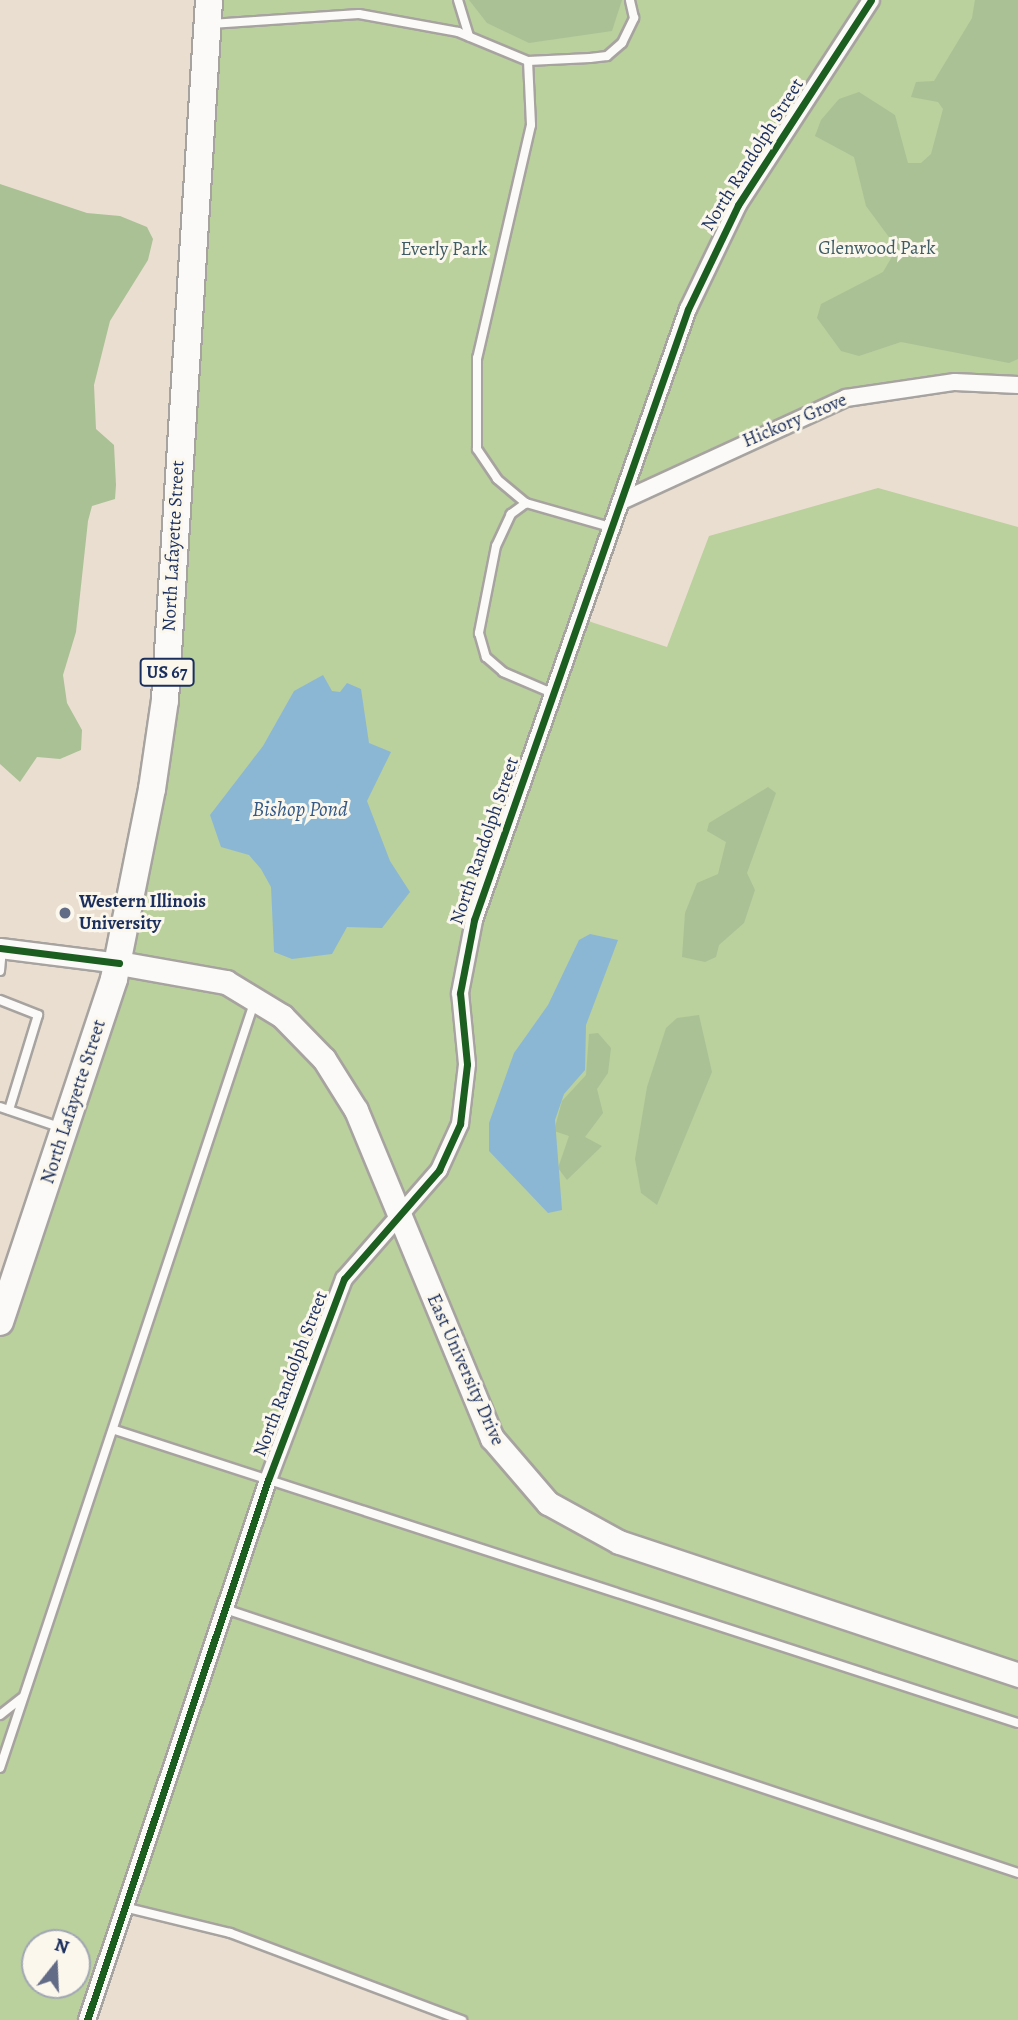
<!DOCTYPE html>
<html>
<head>
<meta charset="utf-8">
<style>
	body { margin:0 }
	#map { position:relative; width:1018px; height:2020px; overflow:hidden; background:#eaded0; font-family:Alegreya,serif }
	div>[style] { position:absolute }
	[style*='--x'] { left:calc(var(--x)*1px); top:calc(var(--y)*1px); width:calc(var(--w)*1px); rotate:calc(var(--a)*1deg) }
	.green>* { inset:0; background:#bad09d }
	.forest>* { inset:0; background:#aac196 }
	.water>* { inset:0; background:#8bb7d5 }
	.roads { filter:drop-shadow(2px 0 #a7a3a0) drop-shadow(-2px 0 #a7a3a0) drop-shadow(0 2px #a7a3a0) drop-shadow(0 -2px #a7a3a0) }
	.service>* { height:8px; margin:-4px; padding:0 4px; transform-origin:4px; border-radius:4px; background:#fcfaf8 }
	.minor>* { height:16px; margin:-8px; padding:0 8px; transform-origin:8px; border-radius:8px; background:#fcfaf8 }
	.tertiary>* { height:19px; margin:-9.5px; padding:0 9.5px; transform-origin:9.5px; border-radius:9.5px; background:#fcfaf8 }
	.secondary>* { height:23px; margin:-11.5px; padding:0 11.5px; transform-origin:11.5px; border-radius:11.5px; background:#fcfaf8 }
	.trunk>* { height:26px; margin:-13px; padding:0 13px; transform-origin:13px; border-radius:13px; background:#fcfaf8 }
	.cycleway>* { height:7px; margin:-3.5px; padding:0 3.5px; transform-origin:3.5px; border-radius:3.5px; background:#1b5e20 }
	.dots>* { width:19px; height:19px; translate:-50% -50%; box-sizing:border-box; border:4px solid #fbf7ec; border-radius:50% }
	span { translate:-50% -50%; white-space:nowrap; text-align:center; line-height:1.15; -webkit-text-stroke:6px #fbf7ec; paint-order:stroke }
	.shield-label span { padding:2px 5px; background:#fbf7ec; border:2px solid; border-radius:5px; -webkit-text-stroke-width:0 }
	.shield-label { font-size:18px; color:#1b2f5e; font-weight:700 }
	.street-label { font-size:19px; color:#1b2f5e }
	.park-label { font-size:19px; color:#3f5c65 }
	.poi-label { font-size:19px; color:#1b2f5e; font-weight:700 }
	.left { translate:0 -50%; text-align:left }
	.water-label { font-size:21px; color:#345988; font-style:italic }
	.north { position:absolute; left:21px; top:1929px; width:70px; height:70px; box-sizing:border-box; background:#fbf7ec; border:2px solid #a1a7b3; border-radius:50%; rotate:18deg; font-size:19px; font-weight:700; line-height:28px; text-align:center; color:#1b2f5e }
	.north::after { content:''; display:block; margin:auto; width:24px; height:32px; background:#636c86; clip-path:polygon(50% 0,100% 100%,50% 72%,0 100%) }
</style>
</head>
<body>
<div id="map">
	<div class="green">
		<i style="clip-path:polygon(evenodd,209px 0,1018px 0,1018px 385px,879px 390px,624px 500px,579px 618px,667px 647px,709px 536px,878px 488px,1018px 527px,1018px 2020px,462px 2020px,230px 1934px,124px 1907px,87px 2020px,0 2020px,0 1322px,76px 1098px,150px 801px,209px 0,35px 1943px,77px 1943px,77px 1985px,35px 1985px,35px 1943px)"></i>
	</div>
	<div class="forest">
		<i style="clip-path:polygon(469px 0,622px 0,612px 31px,529px 43px,487px 23px)"></i>
		<i style="clip-path:polygon(975px 0,1018px 0,1018px 359px,1009px 363px,901px 342px,859px 356px,841px 351px,817px 318px,821px 304px,883px 272px,897px 248px,866px 206px,854px 157px,815px 136px,821px 120px,839px 99px,859px 92px,895px 115px,908px 163px,921px 163px,931px 154px,943px 109px,938px 102px,911px 97px,916px 82px,934px 81px,972px 18px)"></i>
		<i style="clip-path:polygon(0 184px,87px 213px,120px 216px,147px 227px,153px 239px,148px 260px,110px 321px,94px 385px,96px 429px,114px 445px,116px 485px,115px 499px,92px 506px,88px 521px,76px 632px,63px 675px,67px 703px,82px 730px,81px 750px,60px 759px,37px 757px,20px 782px,0 764px)"></i>
		<i style="clip-path:polygon(768px 787px,776px 793px,747px 873px,755px 890px,744px 923px,719px 945px,716px 957px,705px 962px,682px 957px,685px 913px,697px 883px,718px 874px,726px 842px,707px 831px,709px 823px)"></i>
		<i style="clip-path:polygon(699px 1015px,712px 1072px,657px 1205px,641px 1193px,635px 1159px,647px 1087px,666px 1028px,677px 1018px)"></i>
		<i style="clip-path:polygon(598px 1033px,611px 1048px,608px 1073px,597px 1089px,603px 1113px,585px 1137px,602px 1146px,567px 1180px,558px 1168px,569px 1136px,554px 1131px,562px 1101px,586px 1075px,589px 1034px)"></i>
	</div>
	<div class="water">
		<i style="clip-path:polygon(323px 675px,332px 691px,340px 692px,347px 683px,361px 689px,369px 743px,391px 752px,367px 801px,390px 861px,410px 892px,382px 928px,347px 927px,332px 954px,292px 959px,274px 952px,271px 887px,261px 869px,249px 855px,221px 847px,210px 815px,263px 746px,294px 691px)"></i>
		<i style="clip-path:polygon(590px 934px,618px 940px,586px 1025px,585px 1070px,564px 1094px,555px 1120px,562px 1210px,548px 1213px,489px 1151px,489px 1123px,514px 1053px,548px 1005px,579px 940px)"></i>
	</div>
	<div class="roads">
		<div class="service">
			<i style="--x:458;--y:0;--w:38;--a:73"></i>
			<i style="--x:211;--y:24;--w:148;--a:-3.9"></i>
			<i style="--x:359;--y:14;--w:101;--a:10.3"></i>
			<i style="--x:458;--y:32;--w:76;--a:22.5"></i>
			<i style="--x:528;--y:61;--w:62;--a:-2.8"></i>
			<i style="--x:590;--y:58;--w:17;--a:-7"></i>
			<i style="--x:607;--y:56;--w:20;--a:-41"></i>
			<i style="--x:622;--y:43;--w:28;--a:-64"></i>
			<i style="--x:634;--y:18;--w:18;--a:-103"></i>
			<i style="--x:528;--y:61;--w:64;--a:87.3"></i>
			<i style="--x:531;--y:125;--w:239;--a:103"></i>
			<i style="--x:477;--y:358;--w:91;--a:90"></i>
			<i style="--x:477;--y:449;--w:36;--a:56"></i>
			<i style="--x:497;--y:479;--w:38;--a:40"></i>
			<i style="--x:526;--y:503;--w:87;--a:15.9"></i>
			<i style="--x:526;--y:503;--w:19;--a:144"></i>
			<i style="--x:511;--y:514;--w:35;--a:115"></i>
			<i style="--x:496;--y:546;--w:89;--a:101.1"></i>
			<i style="--x:479;--y:633;--w:25;--a:74"></i>
			<i style="--x:486;--y:657;--w:23;--a:41"></i>
			<i style="--x:503;--y:672;--w:53;--a:23.2"></i>
			<i style="--x:0;--y:971;--w:22;--a:-85"></i>
			<i style="--x:0;--y:1000;--w:41;--a:21.5"></i>
			<i style="--x:38;--y:1015;--w:99;--a:107"></i>
			<i style="--x:0;--y:1107;--w:62;--a:18.7"></i>
			<i style="--x:115;--y:1430;--w:949;--a:17.98"></i>
			<i style="--x:225;--y:1609;--w:836;--a:18.41"></i>
			<i style="--x:0;--y:1715;--w:28;--a:-38"></i>
			<i style="--x:0;--y:1768;--w:806;--a:-71.63"></i>
			<i style="--x:124;--y:1907;--w:109;--a:13.8"></i>
			<i style="--x:230;--y:1933;--w:248;--a:20.6"></i>
		</div>
		<div class="minor">
			<i style="--x:624;--y:500;--w:244;--a:-24.7"></i>
			<i style="--x:846;--y:398;--w:110;--a:-8.4"></i>
			<i style="--x:955;--y:382;--w:63;--a:2.7"></i>
			<i style="--x:87;--y:2020;--w:570;--a:-71.47"></i>
			<i style="--x:268;--y:1480;--w:215;--a:-69.3"></i>
			<i style="--x:344;--y:1279;--w:145;--a:-48.9"></i>
			<i style="--x:439;--y:1170;--w:51;--a:-65.5"></i>
			<i style="--x:460;--y:1124;--w:60;--a:-83.3"></i>
			<i style="--x:467;--y:1064;--w:71;--a:-95.6"></i>
			<i style="--x:460;--y:993;--w:74;--a:-79.1"></i>
			<i style="--x:474;--y:920;--w:647;--a:-70.7"></i>
			<i style="--x:688;--y:309;--w:115;--a:-64.3"></i>
			<i style="--x:738;--y:205;--w:244;--a:-57"></i>
		</div>
		<div class="tertiary">
			<i style="--x:0;--y:948;--w:120;--a:7.2"></i>
		</div>
		<div class="secondary">
			<i style="--x:119;--y:963;--w:109;--a:10.1"></i>
			<i style="--x:226;--y:982;--w:66;--a:31.3"></i>
			<i style="--x:282;--y:1016;--w:60;--a:45.7"></i>
			<i style="--x:324;--y:1059;--w:60;--a:57.9"></i>
			<i style="--x:356;--y:1110;--w:355;--a:67.5"></i>
			<i style="--x:492;--y:1438;--w:86;--a:49.3"></i>
			<i style="--x:548;--y:1503;--w:81;--a:28.8"></i>
			<i style="--x:619;--y:1542;--w:421;--a:18.4"></i>
		</div>
		<div class="trunk">
			<i style="--x:0;--y:1322;--w:361;--a:-71.6"></i>
			<i style="--x:114;--y:979;--w:194;--a:-78.7"></i>
			<i style="--x:152;--y:789;--w:90;--a:-81.7"></i>
			<i style="--x:165;--y:700;--w:701;--a:-86.4"></i>
		</div>
	</div>
	<div class="cycleway">
		<i style="--x:0;--y:948;--w:120;--a:7.2"></i>
		<i style="--x:87;--y:2020;--w:570;--a:-71.47"></i>
		<i style="--x:268;--y:1480;--w:215;--a:-69.3"></i>
		<i style="--x:344;--y:1279;--w:145;--a:-48.9"></i>
		<i style="--x:439;--y:1170;--w:51;--a:-65.5"></i>
		<i style="--x:460;--y:1124;--w:60;--a:-83.3"></i>
		<i style="--x:467;--y:1064;--w:71;--a:-95.6"></i>
		<i style="--x:460;--y:993;--w:74;--a:-79.1"></i>
		<i style="--x:474;--y:920;--w:647;--a:-70.7"></i>
		<i style="--x:688;--y:309;--w:115;--a:-64.3"></i>
		<i style="--x:738;--y:205;--w:244;--a:-57"></i>
	</div>
	<div class="dots">
		<i style="left:65px;top:913px;background:#636c86"></i>
	</div>
	<div class="shield-label">
		<span style="left:167px;top:672px">US 67</span>
	</div>
	<div class="street-label">
		<span style="left:753px;top:155px;rotate:-58deg">North Randolph Street</span>
		<span style="left:795px;top:421px;rotate:-23deg">Hickory Grove</span>
		<span style="left:174px;top:546px;rotate:-87deg">North Lafayette Street</span>
		<span style="left:485px;top:841px;rotate:-71deg">North Randolph Street</span>
		<span style="left:74px;top:1102px;rotate:-72deg">North Lafayette Street</span>
		<span style="left:465px;top:1370px;rotate:66deg">East University Drive</span>
		<span style="left:291px;top:1374px;rotate:-69deg">North Randolph Street</span>
	</div>
	<div class="park-label">
		<span style="left:877px;top:249px">Glenwood Park</span>
		<span style="left:444px;top:250px">Everly Park</span>
	</div>
	<div class="poi-label">
		<span class="left" style="left:79px;top:913px">Western Illinois<br>University</span>
	</div>
	<div class="water-label">
		<span style="left:300px;top:809px">Bishop Pond</span>
	</div>
	<div class="north">N</div>
</div>
</body>
</html>
